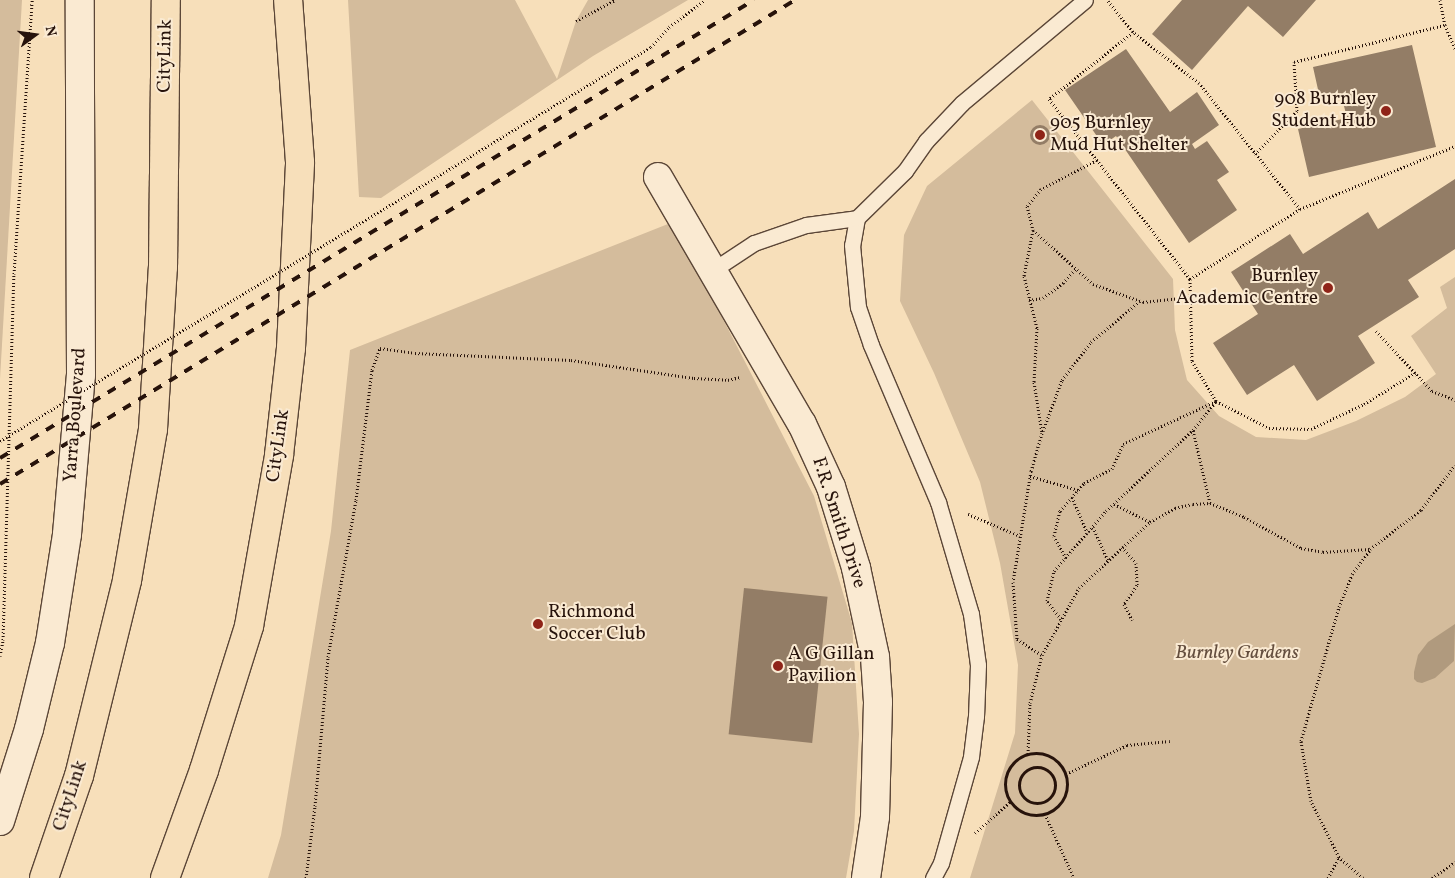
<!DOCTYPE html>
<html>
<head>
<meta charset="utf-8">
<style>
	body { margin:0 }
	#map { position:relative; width:1455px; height:878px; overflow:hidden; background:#f7dfba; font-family:Vollkorn,serif }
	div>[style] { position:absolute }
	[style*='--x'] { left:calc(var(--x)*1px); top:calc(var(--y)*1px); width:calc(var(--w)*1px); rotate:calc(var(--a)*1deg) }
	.green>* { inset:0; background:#d4bc9c }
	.water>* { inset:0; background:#b09a7e }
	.building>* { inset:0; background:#937d66; transform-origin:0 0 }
	.round { border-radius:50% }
	.path>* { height:3px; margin-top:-1.5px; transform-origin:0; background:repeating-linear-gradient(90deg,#27130b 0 1px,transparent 0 3.5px) }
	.path>.ring { margin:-1.5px; padding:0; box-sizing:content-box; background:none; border:3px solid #27130b; border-radius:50% }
	.roads { filter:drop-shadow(1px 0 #5b4637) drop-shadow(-1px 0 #5b4637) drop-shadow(0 1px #5b4637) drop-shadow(0 -1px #5b4637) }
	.lane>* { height:15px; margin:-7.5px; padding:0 7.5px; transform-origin:7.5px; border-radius:7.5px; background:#faead2 }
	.street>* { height:28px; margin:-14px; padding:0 14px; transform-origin:14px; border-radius:14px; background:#faead2 }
	.secondary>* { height:28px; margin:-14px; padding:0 14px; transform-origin:14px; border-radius:14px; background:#faead2 }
	.highway>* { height:28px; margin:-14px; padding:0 14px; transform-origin:14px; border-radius:14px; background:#f7dfba }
	.rail>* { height:4px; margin-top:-2px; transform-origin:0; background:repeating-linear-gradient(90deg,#27130b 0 9px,transparent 0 18px) }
	.path-bridge>* { height:3px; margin-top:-1.5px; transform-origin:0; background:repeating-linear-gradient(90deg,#27130b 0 1px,transparent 0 3.5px) }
	.dots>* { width:14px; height:14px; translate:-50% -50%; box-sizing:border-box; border:2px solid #faead2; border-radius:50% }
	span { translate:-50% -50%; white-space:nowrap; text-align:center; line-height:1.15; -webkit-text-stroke:4px #faead2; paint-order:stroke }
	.street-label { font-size:19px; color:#27130b }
	.poi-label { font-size:19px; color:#27130b }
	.right { translate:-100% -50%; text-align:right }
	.left { translate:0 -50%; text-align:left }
	.park-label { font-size:19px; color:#644e3e; font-style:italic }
	.north { position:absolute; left:10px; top:10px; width:50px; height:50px; -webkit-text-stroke:4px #faead2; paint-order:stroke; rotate:76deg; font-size:14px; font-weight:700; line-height:20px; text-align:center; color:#27130b }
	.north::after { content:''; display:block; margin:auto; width:18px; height:22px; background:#27130b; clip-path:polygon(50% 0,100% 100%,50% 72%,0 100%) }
</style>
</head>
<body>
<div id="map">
	<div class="green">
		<i style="clip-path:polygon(0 0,22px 0,0 379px)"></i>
		<i style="clip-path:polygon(348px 0,515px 0,557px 79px,576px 21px,588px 0,688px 0,593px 56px,381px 198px,359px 197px)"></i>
		<i style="clip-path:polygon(1032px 100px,1173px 279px,1175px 330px,1187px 380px,1219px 416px,1256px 437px,1306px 440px,1356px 421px,1405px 397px,1436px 374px,1411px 336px,1447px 308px,1440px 287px,1455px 277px,1455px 878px,970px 878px,1015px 733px,1018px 665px,1000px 563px,980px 482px,934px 373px,900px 301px,904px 235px,927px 186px)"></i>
		<i style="clip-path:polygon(673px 222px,814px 496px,852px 623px,859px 734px,854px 831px,846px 878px,268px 878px,281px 835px,331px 531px,350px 350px)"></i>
	</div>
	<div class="water">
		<i style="clip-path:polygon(1455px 624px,1454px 661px,1435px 678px,1422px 683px,1417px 682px,1414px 679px,1414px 672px,1418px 655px,1428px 642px)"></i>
	</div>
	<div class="building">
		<i style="clip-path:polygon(1182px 0,1316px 0,1283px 37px,1248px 6px,1192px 70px,1152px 34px)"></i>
		<i style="clip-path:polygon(1412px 45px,1436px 147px,1309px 177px,1298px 129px,1347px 118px,1342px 98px,1321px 103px,1313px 67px)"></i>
		<i style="clip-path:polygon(1126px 49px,1170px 112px,1197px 92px,1219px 125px,1192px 144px,1195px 149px,1207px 141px,1229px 172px,1217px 180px,1237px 210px,1189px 243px,1116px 136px,1103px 145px,1065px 90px)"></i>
		<i class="round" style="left:1030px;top:125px;width:20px;height:20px"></i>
		<i style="clip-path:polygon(1455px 179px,1455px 249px,1408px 280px,1419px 297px,1358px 336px,1375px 363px,1317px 401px,1294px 365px,1247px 395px,1213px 343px,1258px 314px,1231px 272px,1290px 234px,1303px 254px,1368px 212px,1378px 229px)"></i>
		<i style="left:744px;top:588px;width:84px;height:147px;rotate:6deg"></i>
	</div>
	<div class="path">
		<i style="--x:1440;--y:0;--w:25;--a:79"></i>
		<i style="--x:1108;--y:1;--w:40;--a:51"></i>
		<i style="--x:576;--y:21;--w:44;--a:-28.3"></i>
		<i style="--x:651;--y:47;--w:27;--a:-48"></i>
		<i style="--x:669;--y:27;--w:45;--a:-36.9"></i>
		<i style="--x:1255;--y:154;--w:60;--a:-45.7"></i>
		<i style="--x:1297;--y:111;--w:49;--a:-93.5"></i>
		<i style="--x:1294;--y:62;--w:155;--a:-13.8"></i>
		<i style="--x:1445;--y:25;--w:26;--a:67"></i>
		<i style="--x:1097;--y:160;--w:63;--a:152.6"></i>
		<i style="--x:1041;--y:189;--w:22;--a:129"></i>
		<i style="--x:1027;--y:206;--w:25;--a:76"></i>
		<i style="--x:1033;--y:230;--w:81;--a:42"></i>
		<i style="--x:1093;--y:284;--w:53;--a:19.8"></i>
		<i style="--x:1143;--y:302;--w:47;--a:-6.1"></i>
		<i style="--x:1300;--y:209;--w:161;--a:-128.7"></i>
		<i style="--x:1199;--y:83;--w:83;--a:-142.3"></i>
		<i style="--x:1133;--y:32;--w:107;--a:141.4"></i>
		<i style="--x:1049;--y:99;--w:229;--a:51.9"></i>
		<i style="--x:1190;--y:279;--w:82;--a:88.6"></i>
		<i style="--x:1192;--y:361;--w:47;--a:59"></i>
		<i style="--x:1216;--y:401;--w:59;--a:27"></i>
		<i style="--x:1269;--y:428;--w:42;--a:1.4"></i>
		<i style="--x:1311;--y:429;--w:59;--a:-25.3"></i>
		<i style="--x:1364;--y:404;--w:60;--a:-31.3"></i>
		<i style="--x:1033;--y:230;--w:47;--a:101.1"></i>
		<i style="--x:1024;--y:276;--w:54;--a:76"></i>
		<i style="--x:1037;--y:328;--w:54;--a:93.2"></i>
		<i style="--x:1034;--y:382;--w:52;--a:81.1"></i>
		<i style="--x:1042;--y:433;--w:40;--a:106"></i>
		<i style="--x:1031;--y:471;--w:112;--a:99.2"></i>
		<i style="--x:1013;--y:582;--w:57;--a:86"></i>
		<i style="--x:1017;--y:639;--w:30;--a:33"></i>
		<i style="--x:1190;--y:279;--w:130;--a:-32.5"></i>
		<i style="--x:1300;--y:209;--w:167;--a:-22.1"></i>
		<i style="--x:1029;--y:300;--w:14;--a:-8"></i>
		<i style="--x:1043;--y:298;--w:25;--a:-37"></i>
		<i style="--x:1063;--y:283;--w:20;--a:-49"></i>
		<i style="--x:1376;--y:331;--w:82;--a:47"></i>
		<i style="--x:1432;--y:391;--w:25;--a:21"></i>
		<i style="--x:1043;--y:431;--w:54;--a:-69.6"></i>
		<i style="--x:1062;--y:380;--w:48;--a:-52.7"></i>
		<i style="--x:1091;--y:342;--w:64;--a:-39.9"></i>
		<i style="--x:1030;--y:476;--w:50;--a:16.3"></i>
		<i style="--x:1072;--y:497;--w:39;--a:67"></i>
		<i style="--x:1210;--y:503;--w:75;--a:-103.1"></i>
		<i style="--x:1193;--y:430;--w:36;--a:-51"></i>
		<i style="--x:1114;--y:504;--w:40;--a:26.6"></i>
		<i style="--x:968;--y:514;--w:56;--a:22.9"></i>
		<i style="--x:1093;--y:527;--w:36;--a:66"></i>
		<i style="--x:1122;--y:547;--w:21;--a:49"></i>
		<i style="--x:1136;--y:563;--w:22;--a:87"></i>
		<i style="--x:1137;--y:585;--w:23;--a:124"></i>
		<i style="--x:1124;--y:604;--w:18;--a:63"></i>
		<i style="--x:1066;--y:558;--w:25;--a:-119"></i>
		<i style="--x:1054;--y:536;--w:26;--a:-77"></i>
		<i style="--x:1060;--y:511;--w:37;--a:-49"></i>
		<i style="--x:1084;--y:483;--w:31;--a:-27"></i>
		<i style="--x:1112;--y:469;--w:27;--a:-66"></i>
		<i style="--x:1123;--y:444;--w:102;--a:-24.8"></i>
		<i style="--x:1061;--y:619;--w:23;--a:-128"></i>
		<i style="--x:1047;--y:601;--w:31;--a:-77"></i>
		<i style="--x:1054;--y:571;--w:79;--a:-49.1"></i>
		<i style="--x:1106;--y:511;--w:119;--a:-43"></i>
		<i style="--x:0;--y:656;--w:16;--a:-79"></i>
		<i style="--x:3;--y:640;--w:366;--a:-88.3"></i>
		<i style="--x:14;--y:274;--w:275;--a:-86.2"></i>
		<i class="ring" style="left:1005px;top:753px;width:59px;height:59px"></i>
		<i style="--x:1028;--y:754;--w:51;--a:-87.8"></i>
		<i style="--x:1030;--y:703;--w:49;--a:-76"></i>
		<i style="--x:1042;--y:655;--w:77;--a:-61.1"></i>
		<i style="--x:1079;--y:588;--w:97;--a:-42.9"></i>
		<i style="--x:1150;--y:522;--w:29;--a:-29"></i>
		<i style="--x:1175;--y:508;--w:18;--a:-13"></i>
		<i style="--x:1193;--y:504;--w:17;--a:-3"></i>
		<i style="--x:1210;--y:503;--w:37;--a:22"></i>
		<i style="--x:1244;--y:517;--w:65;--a:28.5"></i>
		<i style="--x:1301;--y:548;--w:22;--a:10"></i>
		<i style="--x:1323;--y:552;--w:47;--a:-3.7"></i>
		<i style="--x:1370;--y:549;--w:64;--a:-37.4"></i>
		<i style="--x:1421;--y:510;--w:56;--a:-52.9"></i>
		<i class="ring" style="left:1019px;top:767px;width:33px;height:33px"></i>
		<i style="--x:1066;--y:774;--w:68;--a:-25.4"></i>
		<i style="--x:1127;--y:745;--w:43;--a:-5.3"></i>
		<i style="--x:1045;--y:814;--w:70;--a:65.6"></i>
		<i style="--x:975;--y:833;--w:47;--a:-41.5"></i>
		<i style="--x:306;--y:878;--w:73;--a:-82.9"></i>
		<i style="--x:315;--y:806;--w:150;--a:-85"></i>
		<i style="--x:328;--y:657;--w:159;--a:-79.9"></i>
		<i style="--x:356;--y:500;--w:131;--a:-83"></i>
		<i style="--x:372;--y:370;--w:23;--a:-70"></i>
		<i style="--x:380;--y:348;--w:35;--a:8"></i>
		<i style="--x:415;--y:353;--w:156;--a:2.6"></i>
		<i style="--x:571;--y:360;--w:124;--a:8.3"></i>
		<i style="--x:694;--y:378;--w:34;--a:3"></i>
		<i style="--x:728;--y:380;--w:13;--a:-13"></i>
		<i style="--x:1328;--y:878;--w:24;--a:-62"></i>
		<i style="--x:1363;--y:878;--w:32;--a:-139"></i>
		<i style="--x:1339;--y:857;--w:63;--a:-116.6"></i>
		<i style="--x:1311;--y:801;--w:61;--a:-99.5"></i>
		<i style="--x:1301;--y:741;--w:139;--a:-74.2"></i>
		<i style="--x:1339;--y:607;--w:35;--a:-68"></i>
		<i style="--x:1352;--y:574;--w:30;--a:-53"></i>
		<i style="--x:1432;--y:878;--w:28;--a:-35"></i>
	</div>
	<div class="roads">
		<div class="lane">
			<i style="--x:857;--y:218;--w:27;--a:100"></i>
			<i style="--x:852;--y:245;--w:62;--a:84.5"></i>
			<i style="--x:858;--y:307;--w:40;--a:71.1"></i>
			<i style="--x:871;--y:345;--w:171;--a:66.9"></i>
			<i style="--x:938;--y:502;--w:117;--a:73.6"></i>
			<i style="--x:971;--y:614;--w:51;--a:82.2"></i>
			<i style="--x:978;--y:665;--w:51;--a:92.2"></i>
			<i style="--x:976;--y:716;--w:41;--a:97"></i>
			<i style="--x:971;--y:757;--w:110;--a:105.8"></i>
			<i style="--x:941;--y:863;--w:17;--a:118"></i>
			<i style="--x:713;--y:270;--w:49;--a:-33.4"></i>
			<i style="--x:754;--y:243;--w:55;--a:-19.1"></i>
			<i style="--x:806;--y:225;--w:51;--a:-7.8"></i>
			<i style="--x:857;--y:218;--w:67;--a:-44.4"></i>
			<i style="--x:905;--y:171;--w:37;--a:-55"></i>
			<i style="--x:926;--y:141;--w:52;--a:-46.5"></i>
			<i style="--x:962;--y:103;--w:160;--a:-39.9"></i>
		</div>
		<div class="street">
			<i style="--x:658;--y:177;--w:286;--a:59.8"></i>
			<i style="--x:802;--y:424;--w:69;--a:65.3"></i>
			<i style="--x:831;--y:487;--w:85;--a:72.8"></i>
			<i style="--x:856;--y:568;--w:91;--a:77.9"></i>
			<i style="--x:875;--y:657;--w:45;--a:86.2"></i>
			<i style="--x:878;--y:702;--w:115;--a:91.5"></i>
			<i style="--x:875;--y:817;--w:62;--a:98.4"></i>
		</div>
		<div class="secondary">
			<i style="--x:0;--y:821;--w:96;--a:-72.5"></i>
			<i style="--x:29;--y:729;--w:89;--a:-76.3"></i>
			<i style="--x:50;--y:643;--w:110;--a:-81.1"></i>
			<i style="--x:67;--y:534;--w:160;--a:-85"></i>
			<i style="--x:81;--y:375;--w:375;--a:-90.2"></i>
		</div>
		<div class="highway">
			<i style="--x:44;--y:878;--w:108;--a:-71.1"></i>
			<i style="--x:79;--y:776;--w:202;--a:-76.2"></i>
			<i style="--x:127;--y:580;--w:153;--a:-80.2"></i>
			<i style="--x:153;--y:429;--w:162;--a:-86.5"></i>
			<i style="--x:163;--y:267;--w:267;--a:-89.4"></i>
			<i style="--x:165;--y:878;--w:115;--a:-70.1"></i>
			<i style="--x:204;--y:770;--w:151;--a:-72.6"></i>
			<i style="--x:249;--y:626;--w:174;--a:-80"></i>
			<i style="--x:279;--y:455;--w:108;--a:-83.6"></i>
			<i style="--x:291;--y:348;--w:186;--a:-87.2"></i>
			<i style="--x:300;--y:162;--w:162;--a:-94.2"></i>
		</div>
	</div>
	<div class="rail">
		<i style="--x:0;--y:458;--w:882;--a:-31.28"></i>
		<i style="--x:0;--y:484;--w:931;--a:-31.33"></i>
	</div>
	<div class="path-bridge">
		<i style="--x:0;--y:441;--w:761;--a:-31.18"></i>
	</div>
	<div class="dots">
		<i style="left:1386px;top:111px;background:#8f2418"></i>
		<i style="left:1040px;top:135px;background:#8f2418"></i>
		<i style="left:1328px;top:288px;background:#8f2418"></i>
		<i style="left:538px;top:624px;background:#8f2418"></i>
		<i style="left:778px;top:666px;background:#8f2418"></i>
	</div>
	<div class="street-label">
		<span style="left:166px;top:56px;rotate:-89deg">CityLink</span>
		<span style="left:76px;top:415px;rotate:-86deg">Yarra Boulevard</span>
		<span style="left:279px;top:446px;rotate:-82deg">CityLink</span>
		<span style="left:838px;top:523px;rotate:72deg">F.R. Smith Drive</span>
		<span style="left:71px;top:796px;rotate:-72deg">CityLink</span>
	</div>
	<div class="poi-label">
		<span class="right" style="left:1376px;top:111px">908 Burnley<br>Student Hub</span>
		<span class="left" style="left:1050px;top:135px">905 Burnley<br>Mud Hut Shelter</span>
		<span class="right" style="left:1318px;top:288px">Burnley<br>Academic Centre</span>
		<span class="left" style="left:548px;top:624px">Richmond<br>Soccer Club</span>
		<span class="left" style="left:788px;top:666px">A G Gillan<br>Pavilion</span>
	</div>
	<div class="park-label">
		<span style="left:1237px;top:654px">Burnley Gardens</span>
	</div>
	<div class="north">N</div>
</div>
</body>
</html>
